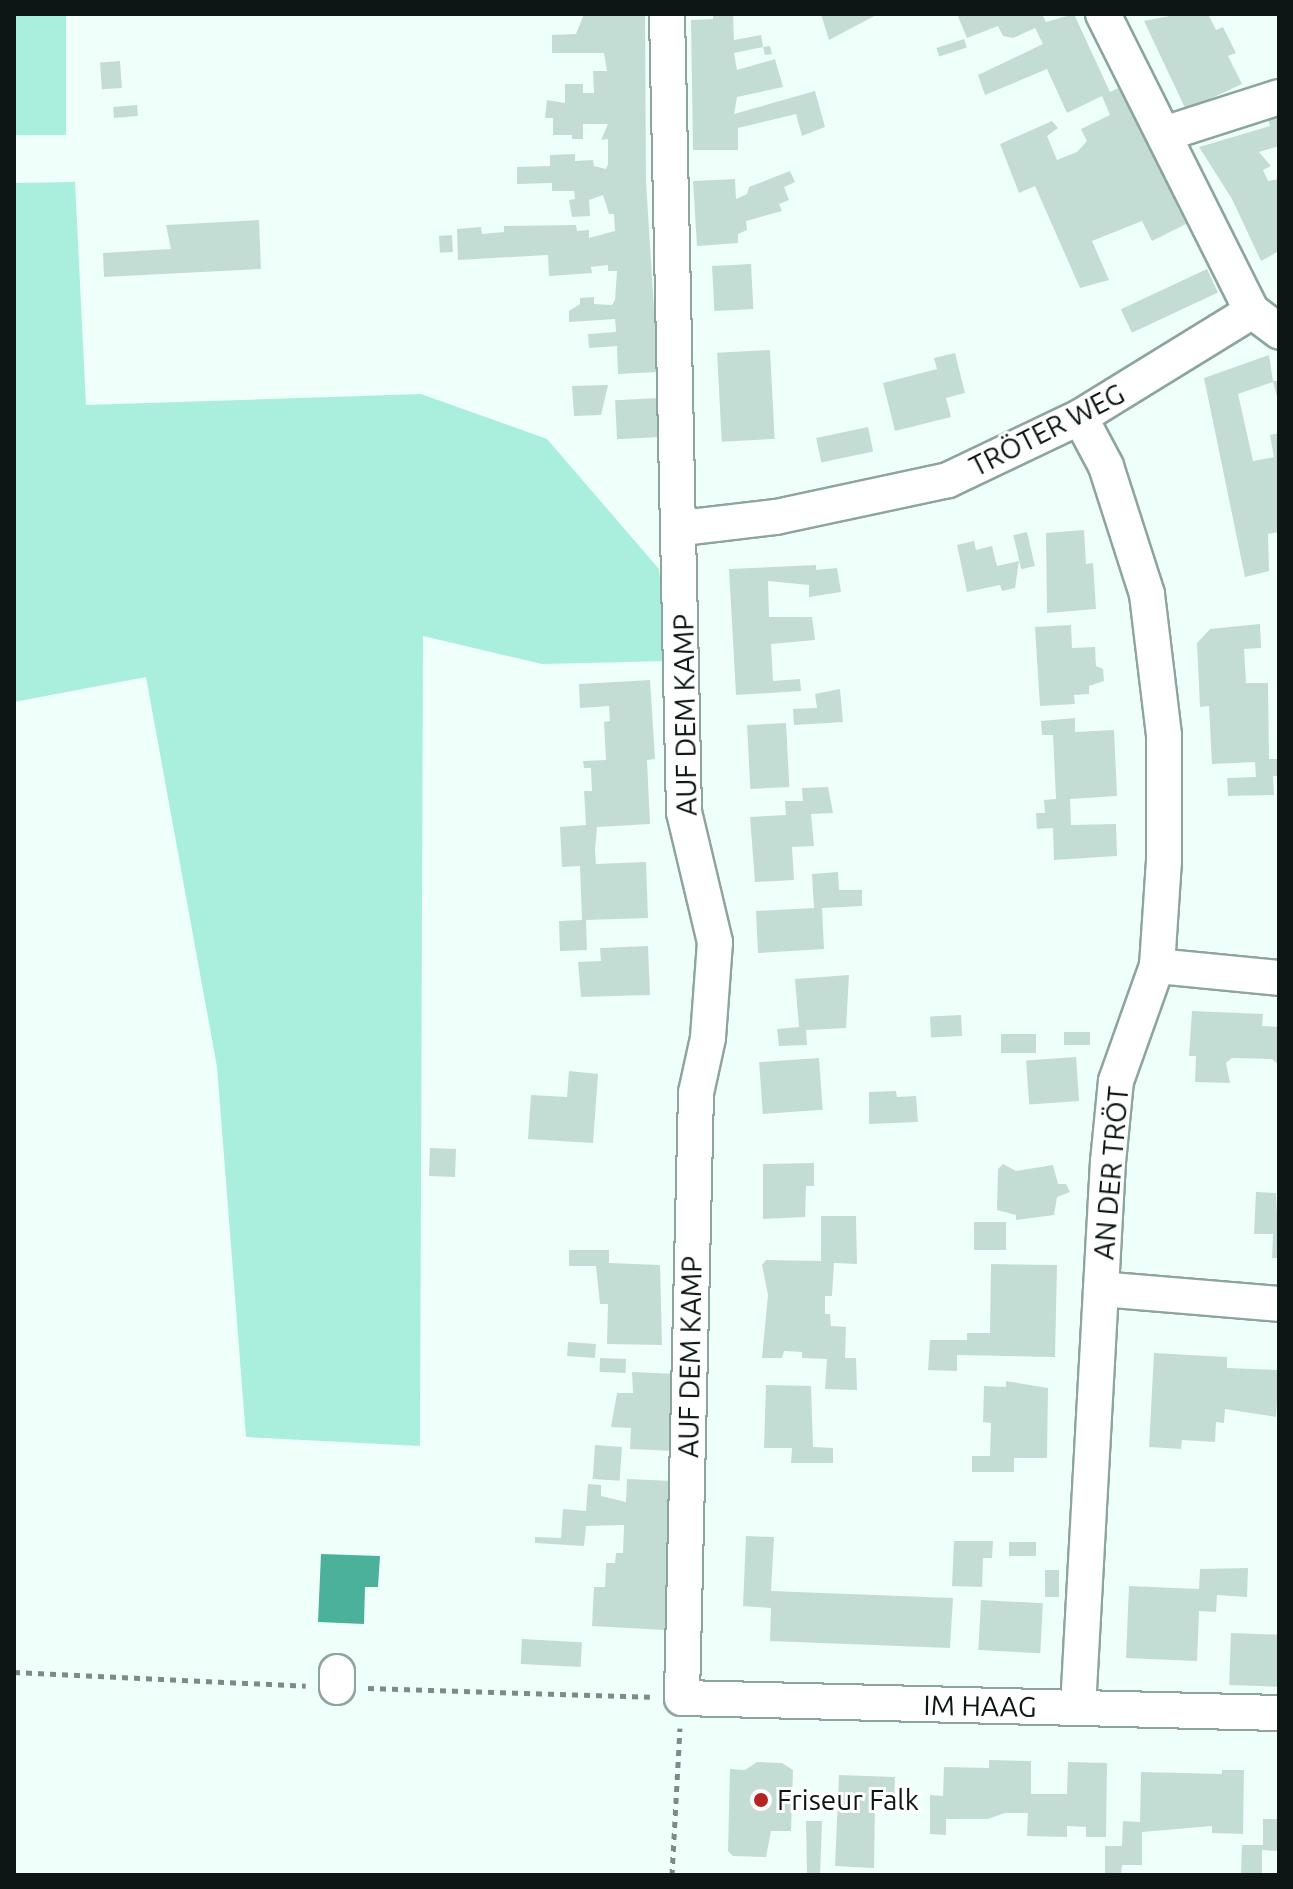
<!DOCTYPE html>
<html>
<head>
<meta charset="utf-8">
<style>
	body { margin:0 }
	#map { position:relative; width:1293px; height:1889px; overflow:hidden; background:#effffa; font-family:Ubuntu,sans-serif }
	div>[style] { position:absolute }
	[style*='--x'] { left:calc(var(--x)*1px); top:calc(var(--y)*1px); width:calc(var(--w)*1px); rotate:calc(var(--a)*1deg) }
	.green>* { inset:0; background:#aaefdd; transform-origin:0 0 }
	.water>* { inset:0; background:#4bb19a }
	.building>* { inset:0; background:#c3ddd5; transform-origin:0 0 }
	.path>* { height:5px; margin-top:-2.5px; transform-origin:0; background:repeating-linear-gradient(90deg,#7e8a87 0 6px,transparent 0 12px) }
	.roads { filter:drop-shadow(2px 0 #8ca59e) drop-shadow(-2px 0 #8ca59e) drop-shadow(0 2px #8ca59e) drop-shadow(0 -2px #8ca59e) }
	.minor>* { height:34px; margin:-17px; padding:0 17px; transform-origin:17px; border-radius:17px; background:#fff }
	.dots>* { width:22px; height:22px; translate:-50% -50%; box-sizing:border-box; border:4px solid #fff; border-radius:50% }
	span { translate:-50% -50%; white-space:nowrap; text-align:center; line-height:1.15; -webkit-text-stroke:6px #fff; paint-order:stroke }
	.street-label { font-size:28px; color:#0d1614 }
	.poi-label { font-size:28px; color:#0d1614 }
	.left { translate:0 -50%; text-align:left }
	.frame { position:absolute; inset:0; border:16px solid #0d1614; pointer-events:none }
</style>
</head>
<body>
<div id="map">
	<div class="green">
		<i style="left:14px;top:14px;width:52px;height:121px"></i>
		<i style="clip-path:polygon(75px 182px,86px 405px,421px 394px,547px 439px,659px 569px,669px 661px,542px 664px,423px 636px,420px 1446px,246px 1437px,217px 1067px,146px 677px,14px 702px,14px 183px)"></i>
	</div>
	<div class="water">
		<i style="clip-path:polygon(321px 1554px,380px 1556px,378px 1587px,365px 1587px,364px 1624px,318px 1622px)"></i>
	</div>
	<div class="building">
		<i style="clip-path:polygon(584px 14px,645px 14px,646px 182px,658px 372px,618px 374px,617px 346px,589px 348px,588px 334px,616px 332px,615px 319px,569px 322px,569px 311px,580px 304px,580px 298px,594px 297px,594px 304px,612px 305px,615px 300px,617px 271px,608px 271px,608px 265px,591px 267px,592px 273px,549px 276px,548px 255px,458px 260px,457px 229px,481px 227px,482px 234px,504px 232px,504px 226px,576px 225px,577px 231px,589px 230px,589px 238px,615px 231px,614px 214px,609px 214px,603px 195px,589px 200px,590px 216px,572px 217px,569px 200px,575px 199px,574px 191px,552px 191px,552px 183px,517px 184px,517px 167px,550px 166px,550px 155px,575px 154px,575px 161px,593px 160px,594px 166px,606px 169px,608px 164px,608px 139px,601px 140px,608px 124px,583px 124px,583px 139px,572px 139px,572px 135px,553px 135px,553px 118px,545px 118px,547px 100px,565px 103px,565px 84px,583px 84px,583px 93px,594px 93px,593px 71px,607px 71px,604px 53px,552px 53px,552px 35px,576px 34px)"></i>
		<i style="clip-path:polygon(713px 14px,733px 14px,734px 40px,761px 35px,763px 47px,770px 46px,772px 54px,765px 55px,763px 47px,734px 53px,737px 70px,775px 59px,783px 87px,737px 97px,734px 114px,815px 91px,825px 127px,802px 136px,796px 114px,738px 128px,738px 150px,693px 150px,691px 20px,713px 19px)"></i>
		<i style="clip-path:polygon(821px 14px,878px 14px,829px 40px)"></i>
		<i style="clip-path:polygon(957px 14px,1042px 14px,1046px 22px,1074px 14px,1110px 92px,1118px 88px,1140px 129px,1186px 224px,1152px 241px,1142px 221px,1092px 241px,1109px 280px,1080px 288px,1035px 186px,1019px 193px,1000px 144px,1052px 121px,1058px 128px,1047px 136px,1057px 160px,1077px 152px,1087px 141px,1081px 129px,1110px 115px,1102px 96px,1067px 113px,1047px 69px,985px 95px,978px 75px,1043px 44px,1035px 28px,1013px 38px,1003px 36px,998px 26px,967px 38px)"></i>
		<i style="clip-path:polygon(1180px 14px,1208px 14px,1216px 30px,1223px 27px,1236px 53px,1228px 56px,1242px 84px,1186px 110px,1144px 21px)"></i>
		<i style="left:964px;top:39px;width:9px;height:29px;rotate:72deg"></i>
		<i style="left:120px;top:61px;width:27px;height:20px;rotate:86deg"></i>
		<i style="left:137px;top:105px;width:11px;height:24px;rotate:85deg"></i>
		<i style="clip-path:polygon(1279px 112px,1279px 146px,1259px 152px,1271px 166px,1263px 170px,1268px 181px,1279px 179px,1279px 251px,1261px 261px,1232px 199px,1199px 147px,1270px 126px,1267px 115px)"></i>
		<i style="clip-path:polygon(790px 171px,795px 182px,784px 187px,789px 200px,779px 204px,782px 211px,746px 221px,747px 230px,738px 234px,738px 243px,697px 246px,693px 181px,735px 179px,736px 199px,747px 194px,749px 187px)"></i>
		<i style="clip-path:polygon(259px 220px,261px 269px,104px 277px,103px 253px,171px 249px,166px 225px)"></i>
		<i style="left:452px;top:235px;width:17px;height:13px;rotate:87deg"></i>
		<i style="left:751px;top:264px;width:45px;height:39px;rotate:87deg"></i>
		<i style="left:1207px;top:269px;width:26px;height:95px;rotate:65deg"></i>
		<i style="left:770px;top:350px;width:89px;height:53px;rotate:87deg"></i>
		<i style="clip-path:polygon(955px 353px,965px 393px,946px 398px,951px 417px,895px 431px,883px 383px,937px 369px,934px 358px)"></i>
		<i style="clip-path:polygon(1269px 355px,1273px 381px,1279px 381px,1279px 404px,1273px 382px,1238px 394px,1253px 461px,1274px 457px,1270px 435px,1279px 433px,1279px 532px,1268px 534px,1269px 571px,1245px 577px,1204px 378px)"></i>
		<i style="clip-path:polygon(608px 385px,601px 415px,574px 416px,572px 386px)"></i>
		<i style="left:659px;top:398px;width:39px;height:44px;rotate:87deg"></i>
		<i style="left:868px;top:427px;width:25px;height:53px;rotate:78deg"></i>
		<i style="clip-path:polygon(1084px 530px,1086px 564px,1093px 563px,1096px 609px,1047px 613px,1046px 533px)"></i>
		<i style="left:1027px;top:532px;width:35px;height:14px;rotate:77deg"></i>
		<i style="clip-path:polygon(974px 541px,976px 550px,992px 546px,997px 566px,1019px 561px,1015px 588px,1002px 591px,1000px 585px,967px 592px,957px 545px)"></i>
		<i style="clip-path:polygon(816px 565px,816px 570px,837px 568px,841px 592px,809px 597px,809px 585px,768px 581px,769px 617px,812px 617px,815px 640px,771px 644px,773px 681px,800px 679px,801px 691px,736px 695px,729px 569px)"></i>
		<i style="clip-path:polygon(1260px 624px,1261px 648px,1244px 649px,1246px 683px,1268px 683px,1269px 759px,1279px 759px,1279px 776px,1273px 776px,1274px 795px,1228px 796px,1227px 778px,1256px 777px,1255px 762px,1212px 764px,1209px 706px,1200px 707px,1197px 643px,1210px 629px)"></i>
		<i style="clip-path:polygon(1071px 625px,1072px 648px,1095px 647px,1096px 666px,1103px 669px,1104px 681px,1089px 686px,1089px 694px,1074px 695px,1075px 704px,1040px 706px,1035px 627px)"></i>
		<i style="clip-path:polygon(650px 680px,655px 759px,647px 760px,650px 824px,597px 827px,595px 850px,596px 864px,646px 862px,648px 918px,586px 920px,587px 950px,560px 951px,559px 921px,582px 920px,580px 866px,562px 867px,560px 827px,586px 825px,584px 791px,592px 791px,591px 768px,584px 768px,583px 761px,606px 760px,604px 722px,610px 721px,609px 706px,580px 708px,579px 684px)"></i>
		<i style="clip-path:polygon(840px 689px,843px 722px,794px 725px,793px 709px,817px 708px,815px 694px)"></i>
		<i style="clip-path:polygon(1075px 718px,1075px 732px,1114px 730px,1117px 796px,1070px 799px,1071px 825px,1116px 824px,1117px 856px,1054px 860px,1053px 828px,1037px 829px,1036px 813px,1045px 813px,1044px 800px,1056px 799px,1053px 735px,1042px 735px,1041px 721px)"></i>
		<i style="left:786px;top:723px;width:64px;height:39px;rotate:87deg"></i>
		<i style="clip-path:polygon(828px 787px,833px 813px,811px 814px,814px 846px,792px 847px,794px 880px,755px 882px,750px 817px,786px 815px,785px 801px,803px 801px,802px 788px)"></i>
		<i style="clip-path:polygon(838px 872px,839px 890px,862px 890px,862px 906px,822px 908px,824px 949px,758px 953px,756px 911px,814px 908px,812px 874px)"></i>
		<i style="clip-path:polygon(648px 946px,650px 995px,581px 997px,578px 962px,601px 961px,600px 948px)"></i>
		<i style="clip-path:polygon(849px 975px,846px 1028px,806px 1030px,807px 1045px,779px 1046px,777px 1029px,799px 1027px,795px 979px)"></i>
		<i style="clip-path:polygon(1192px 1011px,1263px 1014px,1262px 1026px,1279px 1027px,1279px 1065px,1272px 1059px,1232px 1058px,1226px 1063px,1230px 1083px,1195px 1082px,1196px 1056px,1189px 1056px)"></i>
		<i style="left:961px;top:1015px;width:21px;height:31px;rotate:87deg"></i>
		<i style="left:1090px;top:1032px;width:13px;height:26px;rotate:90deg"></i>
		<i style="left:1036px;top:1034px;width:19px;height:35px;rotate:90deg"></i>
		<i style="left:1076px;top:1057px;width:44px;height:50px;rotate:86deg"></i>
		<i style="left:819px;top:1058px;width:52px;height:60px;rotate:86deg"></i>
		<i style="clip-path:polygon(569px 1071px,598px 1074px,593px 1143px,528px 1139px,531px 1095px,567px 1097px)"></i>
		<i style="clip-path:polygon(896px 1091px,897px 1097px,916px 1096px,918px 1122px,869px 1124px,869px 1092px)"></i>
		<i style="left:430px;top:1148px;width:26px;height:28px;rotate:2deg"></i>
		<i style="clip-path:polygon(814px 1163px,814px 1186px,806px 1186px,805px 1217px,763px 1219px,763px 1164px)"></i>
		<i style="clip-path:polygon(1003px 1164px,1016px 1171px,1053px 1165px,1058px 1184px,1066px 1184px,1070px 1192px,1057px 1197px,1054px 1215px,1016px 1220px,1016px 1215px,997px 1210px,998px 1169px)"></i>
		<i style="clip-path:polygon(1256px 1192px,1276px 1193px,1279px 1258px,1272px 1258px,1273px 1234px,1254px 1234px)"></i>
		<i style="clip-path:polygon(821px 1216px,856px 1216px,857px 1264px,834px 1263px,832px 1296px,825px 1296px,825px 1314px,830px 1314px,831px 1326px,846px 1327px,845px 1358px,856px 1358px,857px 1390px,825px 1389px,827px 1359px,802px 1358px,802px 1352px,784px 1351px,782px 1358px,762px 1358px,768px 1295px,762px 1265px,766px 1260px,821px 1261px)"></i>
		<i style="left:974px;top:1222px;width:32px;height:28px"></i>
		<i style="clip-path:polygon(569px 1250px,609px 1250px,609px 1263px,660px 1265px,662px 1345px,607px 1344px,608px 1304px,600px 1304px,596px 1266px,569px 1266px)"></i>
		<i style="clip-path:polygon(991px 1264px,1057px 1265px,1055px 1357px,957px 1355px,957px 1371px,928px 1370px,930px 1340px,967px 1340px,967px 1333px,990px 1333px)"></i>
		<i style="left:568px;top:1342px;width:28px;height:14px;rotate:4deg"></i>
		<i style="clip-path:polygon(1154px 1353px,1227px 1357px,1227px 1368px,1279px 1370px,1276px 1417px,1225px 1409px,1224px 1423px,1216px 1422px,1215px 1442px,1182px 1440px,1181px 1449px,1149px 1447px)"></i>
		<i style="left:600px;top:1358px;width:26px;height:14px;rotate:2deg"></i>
		<i style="clip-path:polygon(632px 1372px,678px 1374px,675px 1451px,630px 1449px,631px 1428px,611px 1427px,617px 1393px,633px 1393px)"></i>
		<i style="clip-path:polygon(1006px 1381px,1048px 1388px,1047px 1458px,1014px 1458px,1014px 1472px,972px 1472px,972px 1456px,990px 1456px,991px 1423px,983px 1422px,984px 1386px,1006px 1387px)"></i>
		<i style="clip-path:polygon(766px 1385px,811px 1386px,813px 1447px,833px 1448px,833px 1463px,791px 1463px,792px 1448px,764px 1448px)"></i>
		<i style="left:595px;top:1445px;width:27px;height:34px;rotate:4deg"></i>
		<i style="clip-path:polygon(627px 1479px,674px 1481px,665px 1630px,592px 1626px,594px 1587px,605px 1587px,606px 1563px,615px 1563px,616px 1553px,623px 1553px,624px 1525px,586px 1526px,584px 1546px,535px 1543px,535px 1537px,561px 1538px,563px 1509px,586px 1511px,588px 1484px,601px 1485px,601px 1496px,626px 1502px)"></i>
		<i style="clip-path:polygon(746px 1536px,774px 1537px,771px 1591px,953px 1598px,950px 1648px,770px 1641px,771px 1608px,743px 1606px)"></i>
		<i style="clip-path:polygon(954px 1541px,993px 1541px,992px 1558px,983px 1558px,982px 1587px,952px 1586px)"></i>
		<i style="left:1009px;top:1542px;width:27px;height:14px"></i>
		<i style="clip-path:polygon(1248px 1568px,1247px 1597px,1217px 1595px,1216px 1612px,1199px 1611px,1197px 1661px,1126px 1658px,1129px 1586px,1199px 1589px,1200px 1569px)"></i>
		<i style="left:1045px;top:1570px;width:14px;height:27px"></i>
		<i style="left:981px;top:1600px;width:62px;height:50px;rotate:3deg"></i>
		<i style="left:1231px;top:1633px;width:48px;height:52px;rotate:2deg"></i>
		<i style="left:522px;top:1639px;width:60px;height:25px;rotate:3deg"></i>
		<i style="clip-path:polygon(989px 1760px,1031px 1761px,1031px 1794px,1067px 1794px,1068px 1762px,1107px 1763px,1106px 1837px,1086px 1837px,1086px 1827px,1067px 1826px,1067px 1837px,1027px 1836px,1028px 1813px,1005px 1813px,988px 1819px,946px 1819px,946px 1835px,930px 1834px,930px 1795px,943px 1796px,944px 1767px,989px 1768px)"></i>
		<i style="clip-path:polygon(757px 1762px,782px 1763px,793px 1770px,791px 1831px,771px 1831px,766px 1857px,733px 1856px,728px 1851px,730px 1769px,745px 1770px)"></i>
		<i style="clip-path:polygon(1222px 1770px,1244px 1770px,1243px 1834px,1212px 1833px,1212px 1826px,1142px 1832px,1142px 1865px,1122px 1865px,1121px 1875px,1105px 1875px,1105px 1846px,1122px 1846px,1123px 1821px,1140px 1822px,1141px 1772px,1222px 1774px)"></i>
		<i style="clip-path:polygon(839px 1775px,895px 1777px,894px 1804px,875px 1802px,874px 1868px,835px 1866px)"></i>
		<i style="clip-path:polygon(1263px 1819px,1279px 1819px,1278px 1851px,1262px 1850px,1262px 1873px,1241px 1873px,1242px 1845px,1263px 1845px)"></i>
		<i style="clip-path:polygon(806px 1821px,822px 1821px,820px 1875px,807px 1875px)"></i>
	</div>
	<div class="path">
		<i style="--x:14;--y:1672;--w:292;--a:2.7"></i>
		<i style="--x:368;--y:1688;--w:282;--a:1.8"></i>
		<i style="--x:672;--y:1875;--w:147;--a:-86.9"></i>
	</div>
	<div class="roads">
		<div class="minor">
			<i style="--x:667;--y:14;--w:798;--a:88.78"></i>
			<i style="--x:684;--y:812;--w:134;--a:76.6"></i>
			<i style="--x:715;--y:942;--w:96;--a:94.2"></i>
			<i style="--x:708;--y:1038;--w:56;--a:102.3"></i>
			<i style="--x:696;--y:1093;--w:605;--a:91.33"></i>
			<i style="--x:682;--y:1698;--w:597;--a:1.44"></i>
			<i style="--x:1103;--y:14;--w:332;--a:63.4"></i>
			<i style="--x:1252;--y:311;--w:34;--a:37"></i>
			<i style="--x:1164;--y:134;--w:121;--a:-17.8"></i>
			<i style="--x:682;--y:528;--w:95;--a:-6.7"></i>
			<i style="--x:776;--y:517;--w:176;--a:-12.1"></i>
			<i style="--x:948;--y:480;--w:146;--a:-25.5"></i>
			<i style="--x:1080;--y:417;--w:202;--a:-31.6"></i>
			<i style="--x:1157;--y:966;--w:123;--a:5.6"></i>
			<i style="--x:1101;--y:1289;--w:179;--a:4.8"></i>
			<i style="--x:337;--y:1687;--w:15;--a:-90"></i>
			<i style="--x:1078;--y:1708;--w:547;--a:-86.86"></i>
			<i style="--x:1108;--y:1162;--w:81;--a:-84.4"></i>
			<i style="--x:1116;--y:1081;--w:122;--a:-70.4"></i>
			<i style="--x:1157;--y:966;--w:105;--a:-86.2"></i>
			<i style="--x:1164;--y:861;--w:126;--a:-90"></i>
			<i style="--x:1164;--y:735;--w:142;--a:-96.9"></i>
			<i style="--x:1147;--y:594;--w:134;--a:-107.8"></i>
			<i style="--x:1106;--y:466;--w:55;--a:-118"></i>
		</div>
	</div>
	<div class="dots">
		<i style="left:761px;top:1800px;background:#b42424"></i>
	</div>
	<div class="street-label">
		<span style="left:1047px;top:430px;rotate:-27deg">TRÖTER WEG</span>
		<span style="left:685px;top:715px;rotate:-91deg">AUF DEM KAMP</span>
		<span style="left:1111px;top:1173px;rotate:-85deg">AN DER TRÖT</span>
		<span style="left:690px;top:1357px;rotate:-89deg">AUF DEM KAMP</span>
		<span style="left:980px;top:1706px;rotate:1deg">IM HAAG</span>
	</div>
	<div class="poi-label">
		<span class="left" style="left:777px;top:1800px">Friseur Falk</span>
	</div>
	<div class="frame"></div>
</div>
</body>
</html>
